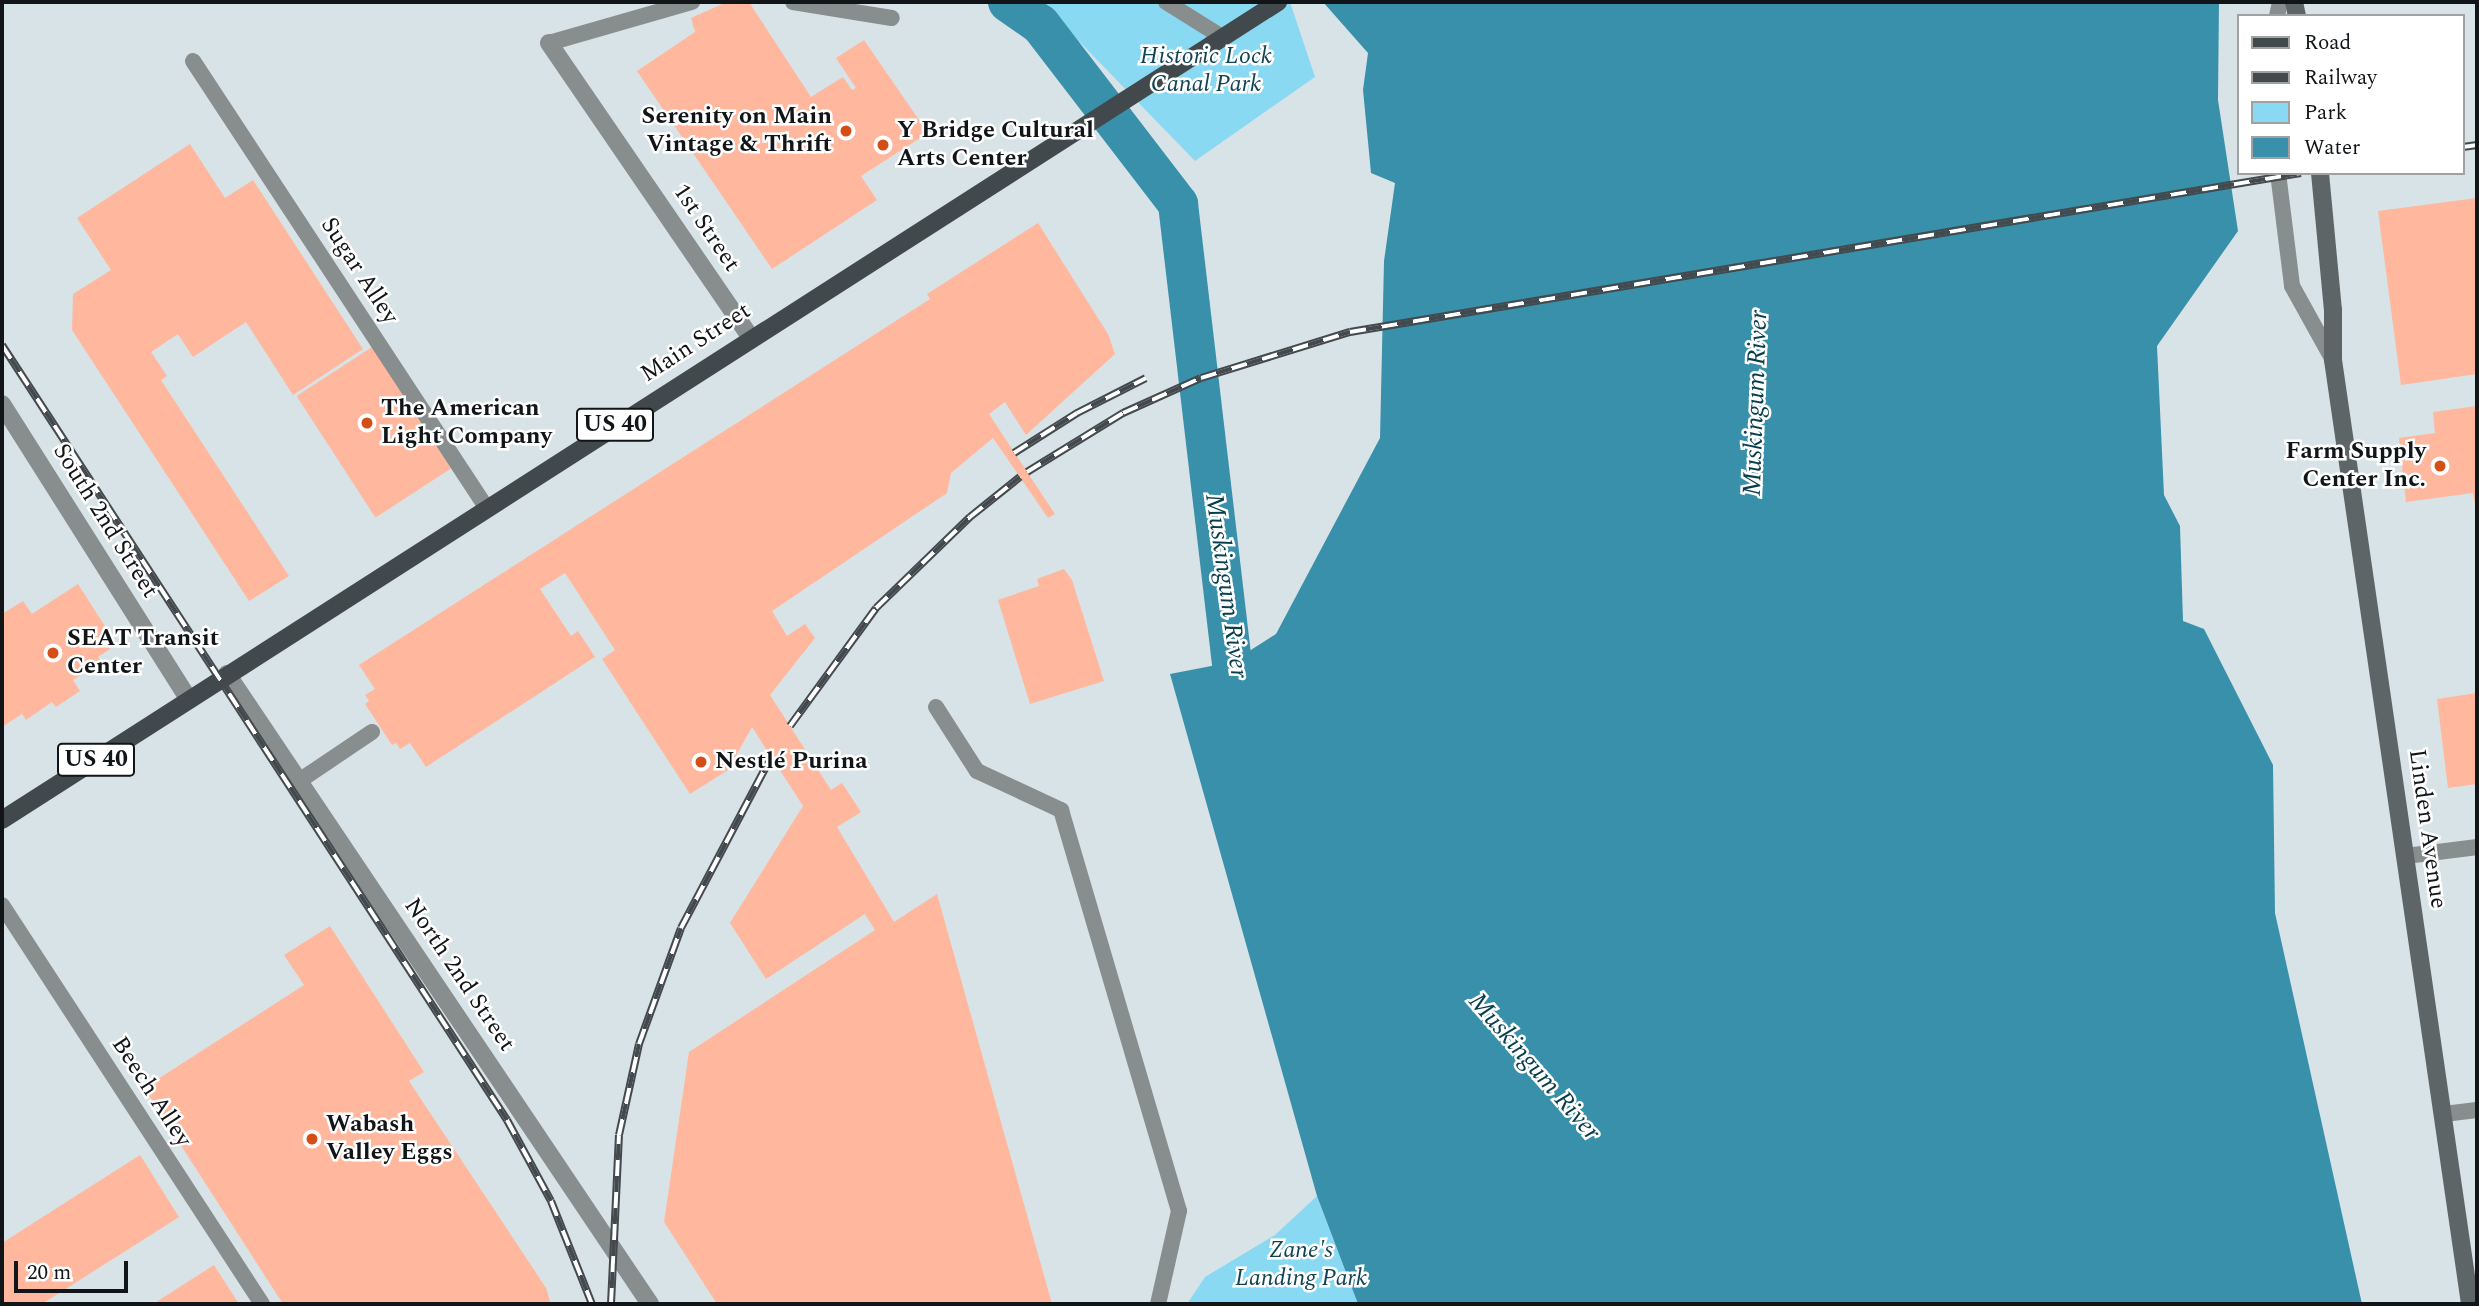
<!DOCTYPE html>
<html>
<head>
<meta charset="utf-8">
<style>
	body { margin:0 }
	#map { position:relative; width:2479px; height:1306px; overflow:hidden; background:#d8e3e7; font-family:Spectral,serif }
	div>[style] { position:absolute }
	[style*='--x'] { left:calc(var(--x)*1px); top:calc(var(--y)*1px); width:calc(var(--w)*1px); rotate:calc(var(--a)*1deg) }
	.green>* { inset:0; background:#8ad9f3 }
	.water>* { inset:0; background:#3890ab }
	.canal>* { height:40px; margin:-20px; padding:0 20px; transform-origin:20px; border-radius:20px; background:#3890ab }
	.building>* { inset:0; background:#ffb79e; transform-origin:0 0 }
	.lane>* { height:16px; margin:-8px; padding:0 8px; transform-origin:8px; border-radius:8px; background:#888d8e }
	.street>* { height:18px; margin:-9px; padding:0 9px; transform-origin:9px; border-radius:9px; background:#888d8e }
	.secondary>* { height:18px; margin:-9px; padding:0 9px; transform-origin:9px; border-radius:9px; background:#5e6567 }
	.primary>* { height:18px; margin:-9px; padding:0 9px; transform-origin:9px; border-radius:9px; background:#41494c }
	.rail>* { height:8px; margin-top:-4px; transform-origin:0; background:repeating-linear-gradient(90deg,#fff 0 16px,#43494c 0 32px); box-sizing:border-box; border-block:2px solid #43494c }
	.dots>* { width:19px; height:19px; translate:-50% -50%; box-sizing:border-box; border:4px solid #fff; border-radius:50% }
	span { translate:-50% -50%; white-space:nowrap; text-align:center; line-height:1.15; -webkit-text-stroke:5px #fff; paint-order:stroke }
	.shield-label span { padding:2px 5px; background:#fff; border:2px solid; border-radius:5px; -webkit-text-stroke-width:0 }
	.shield-label { font-size:23px; color:#111517; font-weight:700 }
	.park-label { font-size:24px; color:#114453; font-style:italic }
	.poi-label { font-size:24px; color:#111517; font-weight:700 }
	.right { translate:-100% -50%; text-align:right }
	.left { translate:0 -50%; text-align:left }
	.street-label { font-size:24px; color:#111517 }
	.water-label { font-size:26px; color:#073d4c; font-style:italic }
	.frame { position:absolute; inset:0; border:4px solid #111517; pointer-events:none }
	.legend { position:absolute; left:2237px; top:14px; width:228px; height:161px; box-sizing:border-box; background:#fff; border:2px solid #a0a1a2; margin:0; padding:9px 12px; list-style:none; font-size:21px; color:#111517 }
	.legend li { display:flex; align-items:center; gap:14px; height:35px }
	.legend b { width:35px; border:2px solid #a0a1a2 }
	.scale { position:absolute; left:14px; top:1261px; width:114px; height:32px; box-sizing:border-box; border:4px solid #111517; border-top:0; padding-left:9px; font-size:21px; line-height:24px; white-space:nowrap; color:#111517; -webkit-text-stroke:5px #fff; paint-order:stroke }
</style>
</head>
<body>
<div id="map">
	<div class="green">
		<i style="clip-path:polygon(1041px 2px,1290px 2px,1315px 77px,1195px 161px)"></i>
		<i style="clip-path:polygon(1317px 1196px,1358px 1304px,1187px 1304px,1205px 1277px,1275px 1235px)"></i>
	</div>
	<div class="water">
		<i style="clip-path:polygon(1323px 2px,2219px 2px,2218px 100px,2238px 231px,2157px 346px,2164px 495px,2180px 526px,2183px 621px,2204px 629px,2273px 765px,2275px 913px,2362px 1304px,1358px 1304px,1317px 1196px,1170px 674px,1232px 662px,1276px 634px,1380px 438px,1384px 261px,1395px 183px,1371px 173px,1363px 90px,1368px 53px)"></i>
	</div>
	<div class="canal">
		<i style="--x:1008;--y:2;--w:39;--a:35"></i>
		<i style="--x:1040;--y:24;--w:227;--a:52.5"></i>
		<i style="--x:1178;--y:204;--w:461;--a:83.3"></i>
		<i style="--x:1232;--y:662;--w:54;--a:71.6"></i>
	</div>
	<div class="building">
		<i style="clip-path:polygon(727px 2px,749px 2px,811px 97px,843px 77px,852px 90px,856px 88px,836px 58px,864px 40px,928px 133px,861px 176px,877px 200px,772px 269px,637px 71px,695px 32px,691px 18px)"></i>
		<i style="clip-path:polygon(190px 144px,225px 198px,253px 180px,363px 349px,293px 395px,246px 322px,193px 357px,178px 334px,151px 352px,167px 376px,161px 380px,289px 576px,249px 601px,72px 330px,73px 294px,111px 270px,77px 218px)"></i>
		<i style="clip-path:polygon(2477px 198px,2477px 374px,2401px 385px,2378px 211px)"></i>
		<i style="clip-path:polygon(1038px 223px,1108px 334px,1115px 354px,1026px 435px,1005px 402px,989px 414px,1055px 514px,1048px 518px,993px 438px,951px 473px,947px 493px,772px 611px,787px 636px,805px 624px,815px 638px,770px 695px,831px 790px,842px 783px,861px 812px,837px 827px,894px 922px,937px 894px,1052px 1304px,717px 1304px,664px 1222px,689px 1052px,875px 930px,865px 914px,766px 979px,730px 923px,803px 806px,752px 727px,728px 770px,690px 794px,602px 659px,615px 650px,565px 573px,540px 589px,571px 636px,578px 631px,595px 657px,426px 767px,410px 743px,400px 749px,396px 743px,392px 745px,365px 704px,369px 701px,365px 695px,375px 689px,359px 665px,930px 299px,927px 294px)"></i>
		<i style="left:372px;top:347px;width:145px;height:90px;rotate:57deg"></i>
		<i style="clip-path:polygon(2477px 406px,2477px 516px,2473px 493px,2406px 502px,2399px 438px,2435px 433px,2433px 412px)"></i>
		<i style="clip-path:polygon(1064px 569px,1072px 580px,1104px 681px,1030px 704px,998px 600px,1039px 586px,1037px 579px)"></i>
		<i style="clip-path:polygon(78px 584px,110px 634px,91px 645px,94px 649px,105px 641px,110px 649px,98px 657px,101px 662px,73px 680px,80px 691px,56px 707px,52px 702px,26px 720px,22px 714px,2px 727px,2px 614px,23px 601px,32px 614px)"></i>
		<i style="clip-path:polygon(2477px 693px,2477px 784px,2448px 788px,2437px 699px)"></i>
		<i style="clip-path:polygon(330px 926px,424px 1072px,409px 1081px,546px 1288px,551px 1304px,283px 1304px,144px 1088px,304px 985px,284px 955px)"></i>
		<i style="clip-path:polygon(140px 1155px,179px 1217px,42px 1304px,2px 1304px,2px 1243px)"></i>
		<i style="clip-path:polygon(214px 1265px,239px 1304px,153px 1304px)"></i>
	</div>
	<div class="lane">
		<i style="--x:793;--y:2;--w:100;--a:9.2"></i>
		<i style="--x:1166;--y:2;--w:66;--a:32"></i>
		<i style="--x:2277;--y:16;--w:14;--a:-78"></i>
		<i style="--x:549;--y:43;--w:149;--a:-16"></i>
		<i style="--x:193;--y:61;--w:534;--a:56.7"></i>
		<i style="--x:2278;--y:173;--w:114;--a:82.9"></i>
		<i style="--x:2292;--y:286;--w:85;--a:61"></i>
		<i style="--x:936;--y:707;--w:76;--a:57.4"></i>
		<i style="--x:977;--y:771;--w:93;--a:24.9"></i>
		<i style="--x:1061;--y:810;--w:418;--a:73.6"></i>
		<i style="--x:1179;--y:1211;--w:95;--a:102.7"></i>
		<i style="--x:299;--y:781;--w:88;--a:-33.9"></i>
		<i style="--x:2406;--y:856;--w:72;--a:-7.2"></i>
		<i style="--x:2;--y:905;--w:476;--a:56.9"></i>
		<i style="--x:2444;--y:1114;--w:33;--a:-7"></i>
	</div>
	<div class="street">
		<i style="--x:549;--y:43;--w:356;--a:55.6"></i>
		<i style="--x:2;--y:404;--w:350;--a:57.7"></i>
		<i style="--x:227;--y:674;--w:759;--a:56.12"></i>
	</div>
	<div class="secondary">
		<i style="--x:2294;--y:2;--w:14;--a:78"></i>
		<i style="--x:2320;--y:173;--w:138;--a:84.6"></i>
		<i style="--x:2333;--y:310;--w:50;--a:90"></i>
		<i style="--x:2333;--y:360;--w:954;--a:81.74"></i>
	</div>
	<div class="primary">
		<i style="--x:2;--y:820;--w:1516;--a:-32.66"></i>
	</div>
	<div class="rail">
		<i style="--x:2463;--y:147;--w:14;--a:-8"></i>
		<i style="--x:2;--y:345;--w:925;--a:56.91"></i>
		<i style="--x:507;--y:1120;--w:92;--a:61.5"></i>
		<i style="--x:551;--y:1201;--w:111;--a:68.3"></i>
		<i style="--x:1014;--y:453;--w:75;--a:-32.4"></i>
		<i style="--x:1077;--y:413;--w:77;--a:-26.9"></i>
		<i style="--x:1027;--y:472;--w:113;--a:-31.6"></i>
		<i style="--x:1123;--y:413;--w:85;--a:-24.2"></i>
		<i style="--x:1201;--y:378;--w:156;--a:-17.2"></i>
		<i style="--x:1350;--y:332;--w:964;--a:-9.49"></i>
		<i style="--x:790;--y:726;--w:146;--a:-53.9"></i>
		<i style="--x:876;--y:608;--w:131;--a:-44.1"></i>
		<i style="--x:970;--y:517;--w:64;--a:-38.7"></i>
		<i style="--x:611;--y:1304;--w:169;--a:-87.3"></i>
		<i style="--x:619;--y:1135;--w:93;--a:-77.6"></i>
		<i style="--x:639;--y:1044;--w:123;--a:-70.1"></i>
		<i style="--x:681;--y:928;--w:193;--a:-62.2"></i>
	</div>
	<div class="dots">
		<i style="left:846px;top:131px;background:#d44e16"></i>
		<i style="left:883px;top:145px;background:#d44e16"></i>
		<i style="left:367px;top:423px;background:#d44e16"></i>
		<i style="left:2440px;top:466px;background:#d44e16"></i>
		<i style="left:53px;top:653px;background:#d44e16"></i>
		<i style="left:701px;top:762px;background:#d44e16"></i>
		<i style="left:312px;top:1139px;background:#d44e16"></i>
	</div>
	<div class="shield-label">
		<span style="left:615px;top:425px">US 40</span>
		<span style="left:96px;top:760px">US 40</span>
	</div>
	<div class="park-label">
		<span style="left:1206px;top:71px">Historic Lock<br>Canal Park</span>
		<span style="left:1301px;top:1265px">Zane's<br>Landing Park</span>
	</div>
	<div class="poi-label">
		<span class="right" style="left:832px;top:131px">Serenity on Main<br>Vintage &amp; Thrift</span>
		<span class="left" style="left:897px;top:145px">Y Bridge Cultural<br>Arts Center</span>
		<span class="left" style="left:381px;top:423px">The American<br>Light Company</span>
		<span class="right" style="left:2426px;top:466px">Farm Supply<br>Center Inc.</span>
		<span class="left" style="left:67px;top:653px">SEAT Transit<br>Center</span>
		<span class="left" style="left:715px;top:762px">Nestlé Purina</span>
		<span class="left" style="left:326px;top:1139px">Wabash<br>Valley Eggs</span>
	</div>
	<div class="street-label">
		<span style="left:706px;top:228px;rotate:56deg">1st Street</span>
		<span style="left:359px;top:271px;rotate:57deg">Sugar Alley</span>
		<span style="left:696px;top:343px;rotate:-33deg">Main Street</span>
		<span style="left:105px;top:521px;rotate:58deg">South 2nd Street</span>
		<span style="left:2427px;top:829px;rotate:82deg">Linden Avenue</span>
		<span style="left:459px;top:975px;rotate:56deg">North 2nd Street</span>
		<span style="left:151px;top:1092px;rotate:57deg">Beech Alley</span>
	</div>
	<div class="water-label">
		<span style="left:1756px;top:403px;rotate:-88deg">Muskingum River</span>
		<span style="left:1226px;top:586px;rotate:82deg">Muskingum River</span>
		<span style="left:1534px;top:1067px;rotate:49deg">Muskingum River</span>
	</div>
	<div class="frame"></div>
	<ul class="legend">
	<li><b style="height:9px;background:#41494c"></b>Road</li>
	<li><b style="height:9px;background:#43494c"></b>Railway</li>
	<li><b style="height:19px;background:#8ad9f3"></b>Park</li>
	<li><b style="height:19px;background:#3890ab"></b>Water</li>
	</ul>
	<div class="scale">20 m</div>
</div>
</body>
</html>
